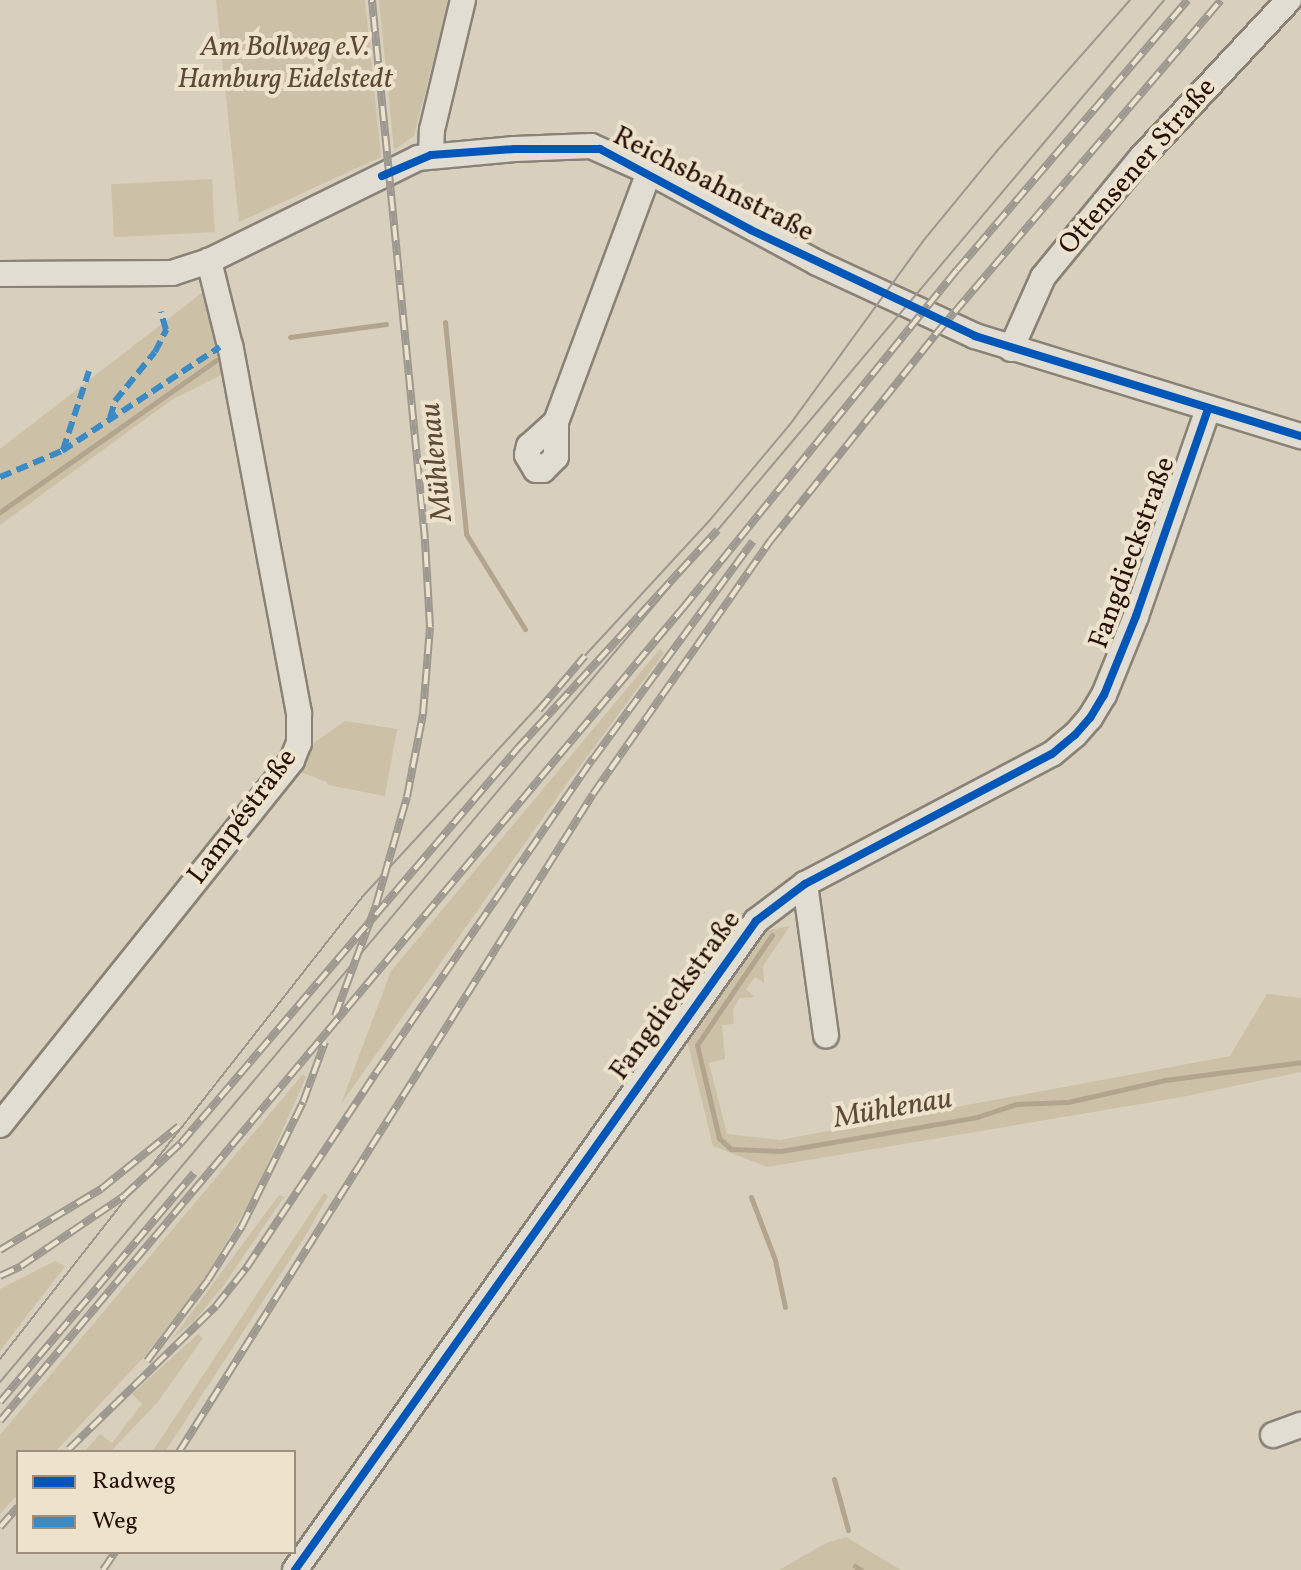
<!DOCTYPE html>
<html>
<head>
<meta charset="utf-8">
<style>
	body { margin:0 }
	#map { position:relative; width:1301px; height:1570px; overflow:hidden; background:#d8d0bd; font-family:Vollkorn,serif }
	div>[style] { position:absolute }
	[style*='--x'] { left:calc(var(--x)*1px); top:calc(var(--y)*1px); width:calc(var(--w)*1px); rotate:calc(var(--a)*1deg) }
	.green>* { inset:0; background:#ccc0a7; transform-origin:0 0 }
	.stream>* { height:5px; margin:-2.5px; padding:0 2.5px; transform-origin:2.5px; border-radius:2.5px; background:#b3a48d }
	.roads { filter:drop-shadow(2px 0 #8a8277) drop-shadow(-2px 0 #8a8277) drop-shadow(0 2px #8a8277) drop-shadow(0 -2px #8a8277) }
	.minor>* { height:24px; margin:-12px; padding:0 12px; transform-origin:12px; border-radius:12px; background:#e1ddd3 }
	.tram>* { height:2px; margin:-1px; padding:0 1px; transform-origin:1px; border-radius:1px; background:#9d9890 }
	.rail>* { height:8px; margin-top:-4px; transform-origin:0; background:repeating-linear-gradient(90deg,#ede3cd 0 15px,#9d9890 0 30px); box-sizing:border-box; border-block:2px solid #9d9890 }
	.quiet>* { height:6px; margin-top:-3px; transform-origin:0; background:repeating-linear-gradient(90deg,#3a8ac5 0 12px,transparent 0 18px) }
	.cycleway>* { height:8px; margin:-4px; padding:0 4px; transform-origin:4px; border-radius:4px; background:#0057b8 }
	span { translate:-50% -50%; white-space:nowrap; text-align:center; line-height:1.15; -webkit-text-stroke:8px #ede3cd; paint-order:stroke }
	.park-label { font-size:28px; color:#5e4838; font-style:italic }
	.street-label { font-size:28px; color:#270f06 }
	.water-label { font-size:30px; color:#5f4a39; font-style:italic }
	.legend { position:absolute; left:16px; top:1450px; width:280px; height:104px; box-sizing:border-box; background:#ede3cd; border:2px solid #9e8e7d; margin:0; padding:10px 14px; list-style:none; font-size:24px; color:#270f06 }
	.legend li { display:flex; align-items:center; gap:16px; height:40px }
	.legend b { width:40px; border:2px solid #9e8e7d }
</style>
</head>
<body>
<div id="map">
	<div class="green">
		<i style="clip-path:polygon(216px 0,365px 0,381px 157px,239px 222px)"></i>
		<i style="clip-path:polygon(379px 0,449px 0,414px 136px,394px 150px)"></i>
		<i style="left:212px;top:179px;width:53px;height:101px;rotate:87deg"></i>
		<i style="clip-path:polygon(203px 292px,209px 300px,223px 374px,173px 399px,0 525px,0 449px)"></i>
		<i style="clip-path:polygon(660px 649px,664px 653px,566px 785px,341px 1104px,391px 971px)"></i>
		<i style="clip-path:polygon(345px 721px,397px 729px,385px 796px,328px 785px,327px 782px,300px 772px,315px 742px)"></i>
		<i style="clip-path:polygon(790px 926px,763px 966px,764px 983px,755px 977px,746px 989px,755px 997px,740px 998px,733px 1009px,734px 1024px,722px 1025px,725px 1059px,709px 1063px,727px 1134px,780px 1140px,1230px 1056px,1267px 994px,1301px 998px,1301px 1072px,1182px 1097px,767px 1167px,713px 1146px,687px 1040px,765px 931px)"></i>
		<i style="clip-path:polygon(303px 1074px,306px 1077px,252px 1199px,201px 1284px,144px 1357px,55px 1452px,18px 1452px,18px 1494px,0 1514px,0 1435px)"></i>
		<i style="clip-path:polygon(324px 1193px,328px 1196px,306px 1235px,165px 1452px,152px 1452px)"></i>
		<i style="clip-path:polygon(279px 1195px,284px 1197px,224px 1285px,195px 1320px,172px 1339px)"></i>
		<i style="clip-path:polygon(55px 1261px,65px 1266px,0 1351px,0 1289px)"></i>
		<i style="clip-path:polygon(198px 1334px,203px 1338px,157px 1403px,110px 1452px,84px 1452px,100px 1434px,112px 1443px,142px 1404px,132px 1394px)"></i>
		<i style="clip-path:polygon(846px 1537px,901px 1570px,779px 1570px,826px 1543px)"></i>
	</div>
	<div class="stream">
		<i style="--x:445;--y:322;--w:213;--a:84.3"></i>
		<i style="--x:466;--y:534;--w:112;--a:58.2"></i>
		<i style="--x:290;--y:337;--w:97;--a:-7.7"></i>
		<i style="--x:0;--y:512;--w:264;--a:-35.1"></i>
		<i style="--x:772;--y:935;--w:133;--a:124.3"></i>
		<i style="--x:697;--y:1045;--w:96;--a:76.7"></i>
		<i style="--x:719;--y:1138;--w:16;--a:43"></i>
		<i style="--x:731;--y:1149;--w:50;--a:2.3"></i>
		<i style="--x:781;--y:1151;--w:199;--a:-9.8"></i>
		<i style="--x:977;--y:1117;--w:41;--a:-18.4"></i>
		<i style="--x:1016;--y:1104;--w:52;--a:-2.2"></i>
		<i style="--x:1068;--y:1102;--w:99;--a:-12.8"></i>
		<i style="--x:1165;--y:1080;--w:137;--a:-7.5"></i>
		<i style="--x:751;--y:1197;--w:67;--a:69.1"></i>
		<i style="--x:775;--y:1260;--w:48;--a:78"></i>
		<i style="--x:834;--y:1479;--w:53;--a:74.6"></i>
		<i style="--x:855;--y:1566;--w:7;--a:34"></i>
	</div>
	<div class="roads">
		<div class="minor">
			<i style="--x:431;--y:155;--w:25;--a:-88"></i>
			<i style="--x:432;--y:130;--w:134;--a:-76.6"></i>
			<i style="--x:0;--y:274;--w:172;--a:-0.3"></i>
			<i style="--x:172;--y:273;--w:39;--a:-18"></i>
			<i style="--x:209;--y:261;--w:233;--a:-26.2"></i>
			<i style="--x:418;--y:158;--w:97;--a:-5.3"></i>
			<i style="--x:515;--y:149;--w:76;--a:-2.3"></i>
			<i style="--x:591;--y:146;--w:64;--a:24.1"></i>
			<i style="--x:649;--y:172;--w:191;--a:28.4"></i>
			<i style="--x:817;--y:263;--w:174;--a:24.8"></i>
			<i style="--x:975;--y:336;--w:341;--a:17.1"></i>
			<i style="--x:1011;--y:349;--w:79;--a:-66"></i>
			<i style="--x:1043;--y:277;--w:153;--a:-50.6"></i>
			<i style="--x:1140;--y:159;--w:218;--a:-46.9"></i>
			<i style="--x:556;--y:422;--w:36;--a:138"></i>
			<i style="--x:529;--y:446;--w:9;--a:103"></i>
			<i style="--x:527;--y:455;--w:17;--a:59"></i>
			<i style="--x:536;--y:470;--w:7;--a:0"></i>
			<i style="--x:543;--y:470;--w:18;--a:-45"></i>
			<i style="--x:556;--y:457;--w:35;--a:-90"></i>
			<i style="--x:556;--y:422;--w:267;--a:-69.6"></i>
			<i style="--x:805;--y:884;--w:153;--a:82.1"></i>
			<i style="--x:0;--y:1125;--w:467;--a:-51.3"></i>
			<i style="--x:292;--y:760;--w:18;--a:-68"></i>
			<i style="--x:299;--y:743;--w:30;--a:-90"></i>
			<i style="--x:299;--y:713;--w:373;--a:-100.6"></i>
			<i style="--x:230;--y:346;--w:88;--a:-103.9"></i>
			<i style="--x:1273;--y:1435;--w:30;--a:-20"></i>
			<i style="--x:295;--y:1570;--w:796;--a:-54.61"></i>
			<i style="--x:756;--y:921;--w:61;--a:-37.1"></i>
			<i style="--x:805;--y:884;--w:279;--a:-27.8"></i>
			<i style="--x:1052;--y:754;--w:30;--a:-40"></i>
			<i style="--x:1075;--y:735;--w:23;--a:-49"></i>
			<i style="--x:1090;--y:718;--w:27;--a:-59"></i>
			<i style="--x:1104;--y:695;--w:85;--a:-67.9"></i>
			<i style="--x:1136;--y:616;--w:219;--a:-70.8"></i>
		</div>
	</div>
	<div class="tram">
		<i style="--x:0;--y:1359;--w:588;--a:-51.9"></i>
		<i style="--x:363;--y:896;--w:510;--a:-47.3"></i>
		<i style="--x:709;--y:521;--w:128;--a:-50.1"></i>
		<i style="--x:791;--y:423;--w:225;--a:-54"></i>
		<i style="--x:923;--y:241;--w:115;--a:-50.6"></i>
		<i style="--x:996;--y:152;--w:203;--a:-48.6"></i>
		<i style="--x:0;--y:1382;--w:1807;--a:-49.89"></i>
	</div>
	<div class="rail">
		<i style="--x:539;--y:710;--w:71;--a:-49.6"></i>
		<i style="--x:335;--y:1016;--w:118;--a:-69.7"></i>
		<i style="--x:376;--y:905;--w:112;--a:-74"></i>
		<i style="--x:407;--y:797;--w:85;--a:-79.1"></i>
		<i style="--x:423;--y:714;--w:87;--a:-85.4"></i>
		<i style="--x:430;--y:627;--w:88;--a:-93.3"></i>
		<i style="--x:425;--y:539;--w:542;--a:-95.62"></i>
		<i style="--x:0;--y:1250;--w:118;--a:-31.1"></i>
		<i style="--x:101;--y:1189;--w:100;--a:-38.9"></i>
		<i style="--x:0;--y:1276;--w:23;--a:-25"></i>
		<i style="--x:21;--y:1266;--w:125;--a:-34.2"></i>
		<i style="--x:124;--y:1196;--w:78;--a:-42.9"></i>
		<i style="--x:181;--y:1143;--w:518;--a:-49.54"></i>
		<i style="--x:517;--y:749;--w:297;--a:-47.5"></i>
		<i style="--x:147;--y:1361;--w:101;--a:-53"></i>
		<i style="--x:208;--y:1280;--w:64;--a:-57.8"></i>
		<i style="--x:242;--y:1226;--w:138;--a:-63.8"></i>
		<i style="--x:303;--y:1102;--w:64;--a:-69.9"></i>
		<i style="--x:0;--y:1402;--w:300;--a:-49.7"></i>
		<i style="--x:0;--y:1421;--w:1062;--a:-49.97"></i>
		<i style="--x:683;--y:608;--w:435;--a:-51"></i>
		<i style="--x:957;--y:270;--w:355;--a:-49.5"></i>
		<i style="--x:69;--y:1449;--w:205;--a:-44.2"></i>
		<i style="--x:216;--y:1306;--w:50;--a:-51.5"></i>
		<i style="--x:247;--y:1267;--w:233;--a:-56.4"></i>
		<i style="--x:376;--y:1073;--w:382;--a:-55.4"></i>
		<i style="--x:593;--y:759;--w:270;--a:-53.7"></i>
		<i style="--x:179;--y:1452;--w:777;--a:-57.82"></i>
		<i style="--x:593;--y:794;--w:310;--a:-55"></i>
		<i style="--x:771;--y:540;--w:263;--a:-51.3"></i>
		<i style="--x:935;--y:335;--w:440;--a:-49.5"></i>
		<i style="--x:0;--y:1527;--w:27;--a:-48"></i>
		<i style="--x:103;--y:1570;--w:22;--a:-56"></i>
	</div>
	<div class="quiet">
		<i style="--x:110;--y:418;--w:18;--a:-74"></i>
		<i style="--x:115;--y:401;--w:63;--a:-50.8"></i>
		<i style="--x:155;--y:352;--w:25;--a:-63"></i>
		<i style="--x:166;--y:330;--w:19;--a:-106"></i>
		<i style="--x:63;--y:450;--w:83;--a:-71.8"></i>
		<i style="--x:0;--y:477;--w:67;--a:-22.8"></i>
		<i style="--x:62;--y:451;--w:189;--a:-33.4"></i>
	</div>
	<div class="cycleway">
		<i style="--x:382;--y:176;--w:53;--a:-23.2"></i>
		<i style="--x:431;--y:155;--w:84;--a:-4.1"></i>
		<i style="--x:515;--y:149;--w:85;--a:0"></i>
		<i style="--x:600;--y:149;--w:171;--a:28.2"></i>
		<i style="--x:751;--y:230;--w:248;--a:25.3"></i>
		<i style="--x:975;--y:336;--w:341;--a:17.1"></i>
		<i style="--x:295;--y:1570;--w:796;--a:-54.61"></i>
		<i style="--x:756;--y:921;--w:61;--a:-37.1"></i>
		<i style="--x:805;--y:884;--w:279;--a:-27.8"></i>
		<i style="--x:1052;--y:754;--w:30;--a:-40"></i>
		<i style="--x:1075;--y:735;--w:23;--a:-49"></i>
		<i style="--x:1090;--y:718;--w:27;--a:-59"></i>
		<i style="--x:1104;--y:695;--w:85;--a:-67.9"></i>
		<i style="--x:1136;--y:616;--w:219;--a:-70.8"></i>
	</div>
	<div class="park-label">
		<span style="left:285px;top:64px">Am Bollweg e.V.<br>Hamburg Eidelstedt</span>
	</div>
	<div class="street-label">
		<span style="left:1138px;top:167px;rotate:-49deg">Ottensener Straße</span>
		<span style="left:713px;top:185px;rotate:27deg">Reichsbahnstraße</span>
		<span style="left:1133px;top:553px;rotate:-70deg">Fangdieckstraße</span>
		<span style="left:243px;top:817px;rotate:-53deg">Lampéstraße</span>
		<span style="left:676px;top:996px;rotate:-54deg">Fangdieckstraße</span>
	</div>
	<div class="water-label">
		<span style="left:437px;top:462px;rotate:-96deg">Mühlenau</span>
		<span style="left:893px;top:1109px;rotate:-10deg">Mühlenau</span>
	</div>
	<ul class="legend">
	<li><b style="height:10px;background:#0057b8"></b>Radweg</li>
	<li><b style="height:10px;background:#3a8ac5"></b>Weg</li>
	</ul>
</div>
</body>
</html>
